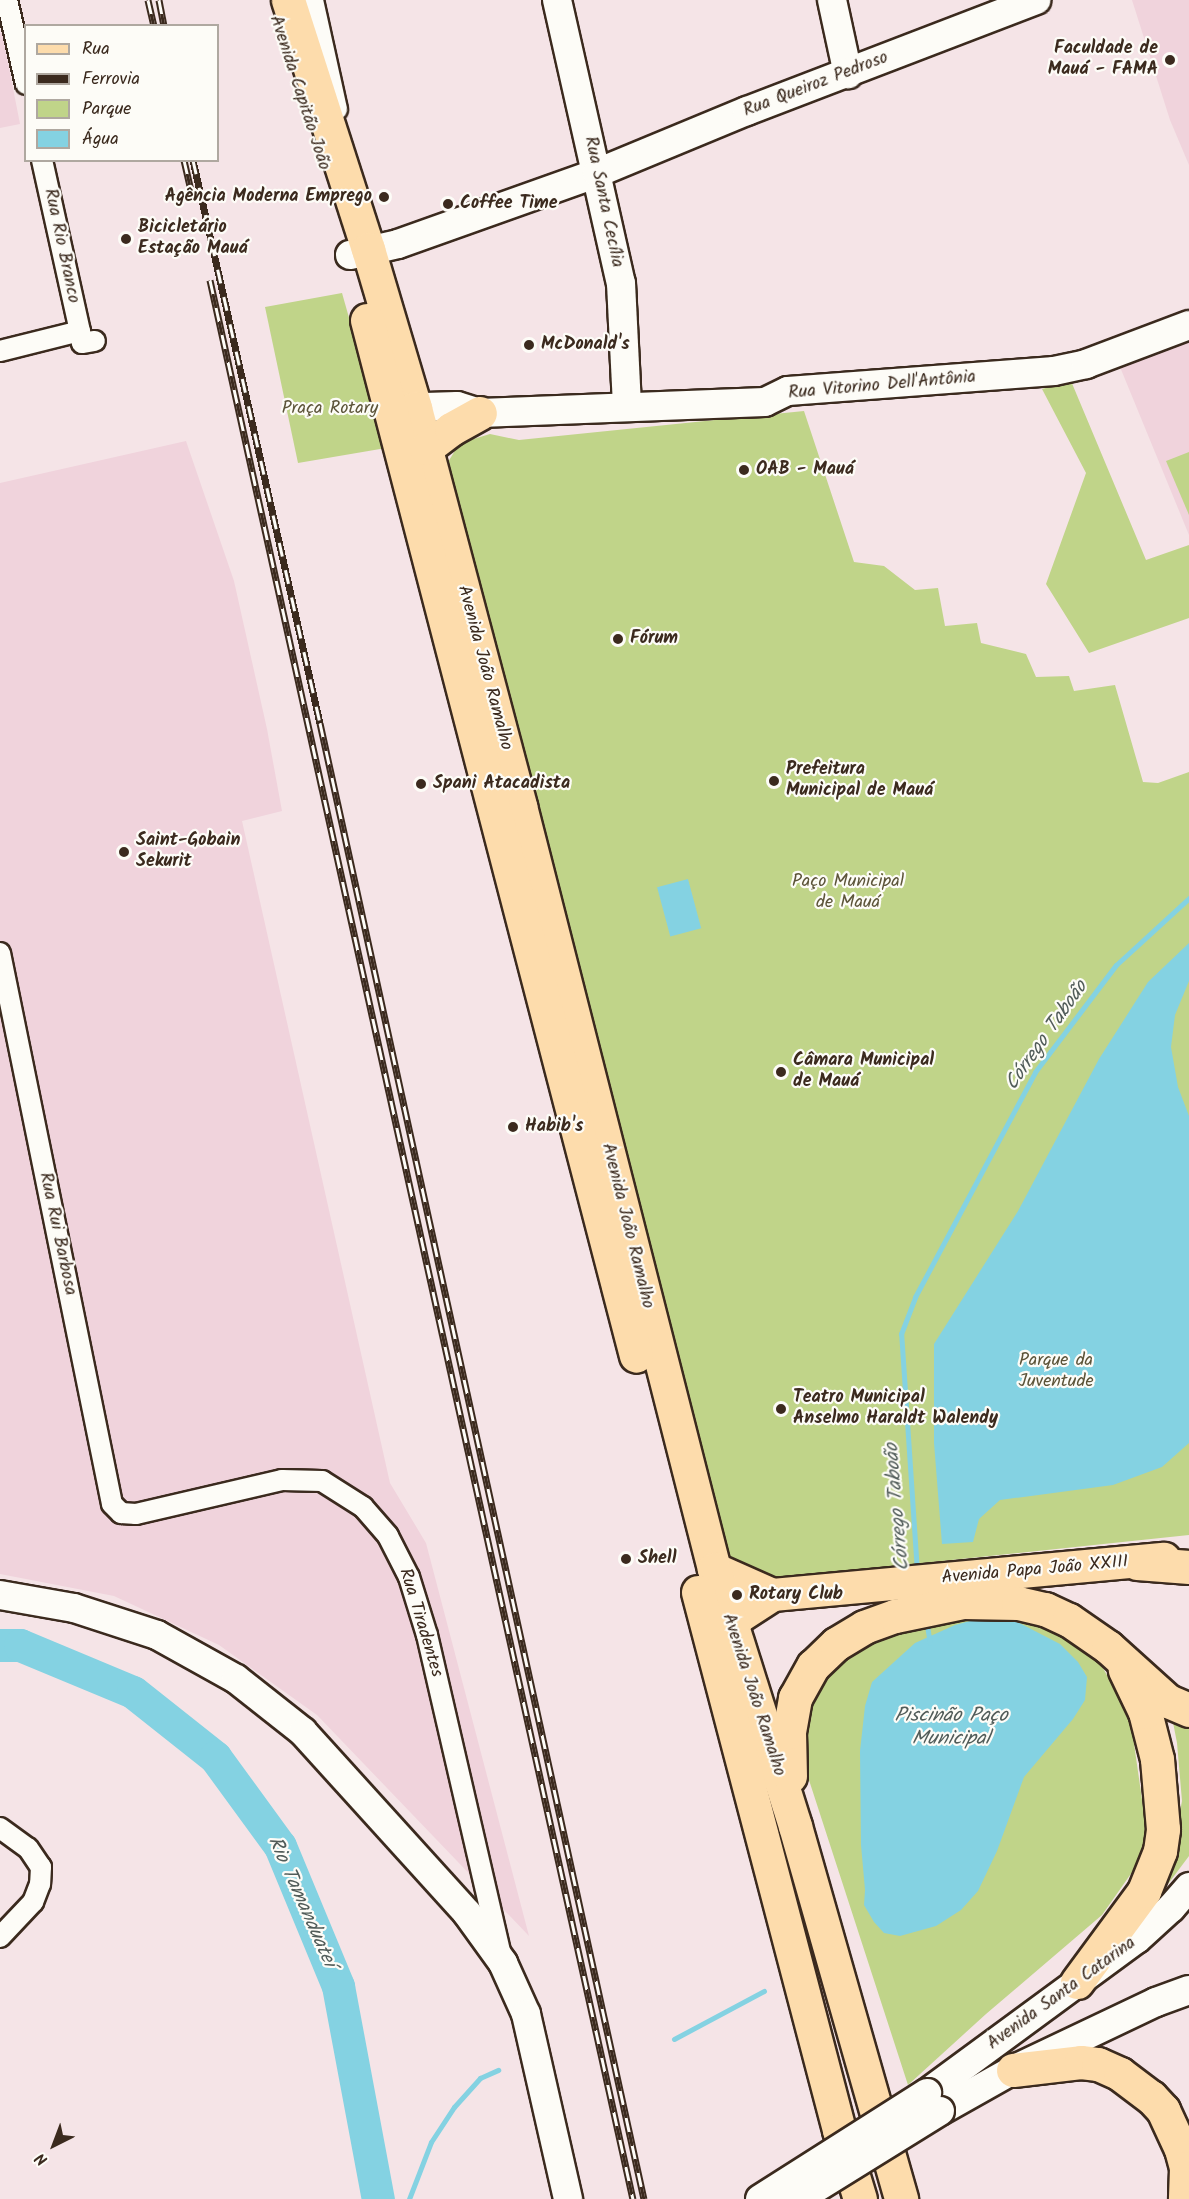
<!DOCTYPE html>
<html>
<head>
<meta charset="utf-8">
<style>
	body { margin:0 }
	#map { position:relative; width:1189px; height:2199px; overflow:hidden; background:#f5e4e7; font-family:Kalam,sans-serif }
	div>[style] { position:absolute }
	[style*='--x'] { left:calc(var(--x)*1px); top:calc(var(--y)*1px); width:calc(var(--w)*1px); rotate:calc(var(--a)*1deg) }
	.built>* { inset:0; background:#f0d3dc }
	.green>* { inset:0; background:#c0d489 }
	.water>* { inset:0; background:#84d2e2; transform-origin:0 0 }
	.stream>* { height:5px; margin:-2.5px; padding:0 2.5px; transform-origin:2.5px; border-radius:2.5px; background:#84d2e2 }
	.river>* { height:33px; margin:-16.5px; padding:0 16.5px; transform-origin:16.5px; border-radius:16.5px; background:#84d2e2 }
	.roads { filter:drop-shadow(2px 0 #3b2a1e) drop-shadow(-2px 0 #3b2a1e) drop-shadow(0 2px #3b2a1e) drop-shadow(0 -2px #3b2a1e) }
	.street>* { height:20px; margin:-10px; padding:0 10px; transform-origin:10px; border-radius:10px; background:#fdfcf7 }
	.secondary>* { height:28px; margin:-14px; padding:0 14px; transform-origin:14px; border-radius:14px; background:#fdfcf7 }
	.primary>* { height:32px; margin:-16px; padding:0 16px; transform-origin:16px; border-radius:16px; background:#fddcac }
	.highway>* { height:33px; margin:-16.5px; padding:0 16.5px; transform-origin:16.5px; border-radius:16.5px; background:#fddcac }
	.rail>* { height:7px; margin-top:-3.5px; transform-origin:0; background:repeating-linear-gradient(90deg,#fdfcf7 0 14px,#3b2a1e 0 28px); box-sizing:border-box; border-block:2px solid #3b2a1e }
	.bridges { filter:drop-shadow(2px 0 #3b2a1e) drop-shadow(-2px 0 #3b2a1e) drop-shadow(0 2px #3b2a1e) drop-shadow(0 -2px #3b2a1e) }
	.secondary-bridge>* { height:28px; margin:-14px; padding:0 14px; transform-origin:14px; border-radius:14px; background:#fdfcf7 }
	.dots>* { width:16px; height:16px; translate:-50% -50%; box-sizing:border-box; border:3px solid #fdfcf7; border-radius:50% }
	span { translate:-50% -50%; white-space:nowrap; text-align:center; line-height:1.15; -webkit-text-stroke:4.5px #fdfcf7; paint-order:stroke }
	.poi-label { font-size:18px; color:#3b2a1e; font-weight:700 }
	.right { translate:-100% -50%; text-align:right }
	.left { translate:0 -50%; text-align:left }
	.street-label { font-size:18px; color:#3b2a1e }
	.park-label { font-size:18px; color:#5c5439 }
	.water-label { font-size:20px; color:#515c59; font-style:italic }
	.legend { position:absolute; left:24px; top:24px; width:195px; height:138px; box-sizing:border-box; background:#fdfcf7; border:2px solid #afa8a0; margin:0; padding:8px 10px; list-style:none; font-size:18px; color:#3b2a1e }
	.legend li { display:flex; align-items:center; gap:12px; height:30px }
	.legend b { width:30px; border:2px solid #afa8a0 }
	.north { position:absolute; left:24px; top:2115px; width:60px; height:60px; -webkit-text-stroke:4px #fdfcf7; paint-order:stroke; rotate:222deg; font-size:16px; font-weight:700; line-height:24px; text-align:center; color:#3b2a1e }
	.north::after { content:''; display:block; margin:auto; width:21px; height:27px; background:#3b2a1e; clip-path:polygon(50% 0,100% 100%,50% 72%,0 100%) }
</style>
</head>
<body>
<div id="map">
	<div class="built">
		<i style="clip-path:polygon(1132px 0,1189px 0,1189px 165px,1170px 120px)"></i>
		<i style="clip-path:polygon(2px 32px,20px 124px,0 128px,0 33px)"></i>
		<i style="clip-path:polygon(1189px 340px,1189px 535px,1120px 367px)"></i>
		<i style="clip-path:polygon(186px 441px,234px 581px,267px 729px,282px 811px,242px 821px,390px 1483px,426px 1543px,529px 1936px,317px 1715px,219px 1645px,114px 1596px,0 1574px,0 483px)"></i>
	</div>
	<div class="green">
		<i style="clip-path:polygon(342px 293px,386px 448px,298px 463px,265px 307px)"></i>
		<i style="clip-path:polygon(1071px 381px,1146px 560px,1189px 545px,1189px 618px,1089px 653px,1046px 584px,1086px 473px,1042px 389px)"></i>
		<i style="clip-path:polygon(804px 411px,854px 562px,884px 566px,915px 590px,938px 588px,945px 626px,977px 623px,981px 643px,1026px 654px,1036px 677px,1069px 676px,1074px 691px,1115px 685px,1143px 782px,1158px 783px,1189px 772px,1189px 1535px,753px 1581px,724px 1558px,448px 462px,456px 449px,467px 441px,490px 434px,519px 440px)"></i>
		<i style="clip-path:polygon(1189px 452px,1189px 515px,1166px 461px)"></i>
		<i style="clip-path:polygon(992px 1610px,1090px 1645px,1130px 1716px,1149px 1848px,1102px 1915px,986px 2014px,908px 2085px,808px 1777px,808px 1714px,827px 1676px,860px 1643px,908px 1629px)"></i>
		<i style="clip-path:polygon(1171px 1712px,1189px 1718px,1189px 1856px,1165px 1888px,1182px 1801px,1177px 1743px)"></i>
	</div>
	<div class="water">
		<i style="left:688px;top:879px;width:51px;height:32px;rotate:75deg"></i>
		<i style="clip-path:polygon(1189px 943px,1189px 981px,1175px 1015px,1171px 1047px,1178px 1087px,1189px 1116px,1189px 1443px,1162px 1467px,1113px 1485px,1000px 1500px,979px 1519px,973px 1542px,942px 1544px,934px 1443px,934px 1344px,1018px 1211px,1099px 1059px,1148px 982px)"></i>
		<i style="clip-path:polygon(1000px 1613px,1060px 1644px,1078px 1662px,1087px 1677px,1085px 1700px,1073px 1719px,1024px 1777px,997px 1851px,978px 1891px,961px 1910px,936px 1926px,900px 1936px,884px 1933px,874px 1922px,864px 1905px,865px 1890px,861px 1845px,860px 1751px,865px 1706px,872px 1682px,915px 1643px,955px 1625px)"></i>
	</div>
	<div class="stream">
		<i style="--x:917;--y:1572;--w:239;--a:-93.8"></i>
		<i style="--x:901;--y:1334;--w:40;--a:-69"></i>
		<i style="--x:915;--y:1297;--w:255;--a:-61.9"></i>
		<i style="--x:1035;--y:1072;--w:134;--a:-52.9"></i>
		<i style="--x:1116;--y:965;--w:99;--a:-42.5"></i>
		<i style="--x:926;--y:1619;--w:24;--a:81"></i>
		<i style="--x:674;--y:2039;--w:102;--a:-28.1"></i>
		<i style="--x:409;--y:2199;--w:61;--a:-68.9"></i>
		<i style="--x:431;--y:2142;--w:42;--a:-56.7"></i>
		<i style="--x:454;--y:2107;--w:39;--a:-48"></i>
		<i style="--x:480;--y:2078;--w:20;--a:-24"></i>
	</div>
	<div class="river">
		<i style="--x:0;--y:1645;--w:20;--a:0"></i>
		<i style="--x:20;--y:1645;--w:122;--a:22.6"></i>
		<i style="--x:133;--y:1692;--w:105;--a:38.4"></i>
		<i style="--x:215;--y:1757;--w:110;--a:53.9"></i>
		<i style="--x:280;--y:1846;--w:152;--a:67.5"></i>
		<i style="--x:338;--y:1986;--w:217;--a:79.4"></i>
	</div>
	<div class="roads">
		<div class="street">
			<i style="--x:7;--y:0;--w:86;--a:77.3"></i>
			<i style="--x:313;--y:0;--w:112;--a:77.6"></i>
			<i style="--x:42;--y:160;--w:175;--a:77.5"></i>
			<i style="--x:0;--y:351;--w:82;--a:-14"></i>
			<i style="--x:80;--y:331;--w:12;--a:81"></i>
			<i style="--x:82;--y:343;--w:13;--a:-9"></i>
			<i style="--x:0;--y:953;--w:562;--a:78.51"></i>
			<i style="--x:112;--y:1504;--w:13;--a:45"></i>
			<i style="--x:121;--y:1513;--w:15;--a:4"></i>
			<i style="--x:136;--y:1514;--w:150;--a:-13.1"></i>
			<i style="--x:282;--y:1480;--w:40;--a:1.4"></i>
			<i style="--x:322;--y:1481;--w:49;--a:32.4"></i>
			<i style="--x:363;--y:1507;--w:38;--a:49"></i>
			<i style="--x:388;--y:1536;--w:46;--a:62.9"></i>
			<i style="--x:409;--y:1577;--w:61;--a:72.8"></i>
			<i style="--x:427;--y:1635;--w:325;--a:77"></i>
			<i style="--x:0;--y:1828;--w:34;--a:36"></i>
			<i style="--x:28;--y:1848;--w:23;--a:56"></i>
			<i style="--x:41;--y:1867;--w:17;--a:93"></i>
			<i style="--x:40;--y:1884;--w:19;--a:111"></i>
			<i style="--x:33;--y:1902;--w:48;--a:133.3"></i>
		</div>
		<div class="secondary">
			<i style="--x:557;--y:0;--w:290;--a:77.3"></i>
			<i style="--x:621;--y:283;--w:124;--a:87.2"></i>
			<i style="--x:832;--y:0;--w:76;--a:77.8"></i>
			<i style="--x:350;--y:255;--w:49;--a:-12.9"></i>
			<i style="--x:398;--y:244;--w:211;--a:-19.6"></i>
			<i style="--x:597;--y:173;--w:162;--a:-22.5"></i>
			<i style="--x:747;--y:111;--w:310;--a:-21"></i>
			<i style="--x:394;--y:408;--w:63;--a:-1.8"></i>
			<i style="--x:457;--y:406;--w:24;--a:17"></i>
			<i style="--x:480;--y:413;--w:285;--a:-2.2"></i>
			<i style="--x:765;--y:402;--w:25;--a:-26"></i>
			<i style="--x:788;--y:391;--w:267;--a:-4.3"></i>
			<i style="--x:1054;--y:371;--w:33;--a:-12"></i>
			<i style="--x:1086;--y:364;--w:110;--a:-20.7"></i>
			<i style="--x:0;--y:1595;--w:75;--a:10"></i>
			<i style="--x:74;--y:1608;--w:87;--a:18"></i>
			<i style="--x:157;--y:1635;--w:90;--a:29.1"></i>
			<i style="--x:236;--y:1679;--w:85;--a:38.3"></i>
			<i style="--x:303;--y:1732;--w:244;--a:47.8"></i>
			<i style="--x:467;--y:1913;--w:62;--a:54.2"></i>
			<i style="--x:503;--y:1963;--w:56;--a:65.7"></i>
			<i style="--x:526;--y:2014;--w:190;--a:77.2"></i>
			<i style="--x:927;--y:2093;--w:260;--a:-36.3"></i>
			<i style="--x:1137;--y:1939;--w:46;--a:-42.4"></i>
			<i style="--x:1171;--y:1908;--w:28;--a:-49"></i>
			<i style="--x:940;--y:2111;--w:84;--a:-29.3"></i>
			<i style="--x:1013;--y:2070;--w:158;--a:-25.4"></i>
			<i style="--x:1156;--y:2002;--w:35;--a:-20"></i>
		</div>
		<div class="primary">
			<i style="--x:714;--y:1569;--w:64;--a:23.8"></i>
			<i style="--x:718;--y:1645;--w:35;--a:-53"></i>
			<i style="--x:739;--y:1617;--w:40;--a:-32.9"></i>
			<i style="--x:773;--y:1595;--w:393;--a:-5.3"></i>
		</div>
		<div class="highway">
			<i style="--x:288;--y:0;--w:262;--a:72.2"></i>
			<i style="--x:368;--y:249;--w:166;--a:73.5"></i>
			<i style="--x:415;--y:408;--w:412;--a:75.2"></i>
			<i style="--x:520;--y:806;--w:787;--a:75.73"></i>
			<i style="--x:714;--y:1569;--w:269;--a:72.5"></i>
			<i style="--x:795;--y:1826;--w:388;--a:74.1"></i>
			<i style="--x:367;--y:320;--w:1070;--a:75.44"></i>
			<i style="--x:426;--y:448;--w:31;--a:-37"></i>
			<i style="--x:451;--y:429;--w:33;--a:-29"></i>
			<i style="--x:1137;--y:1563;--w:52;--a:4.4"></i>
			<i style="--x:698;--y:1592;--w:556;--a:75.31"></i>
			<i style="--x:839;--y:2130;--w:72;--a:73.1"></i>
			<i style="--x:790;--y:1776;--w:44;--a:-91.3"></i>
			<i style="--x:789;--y:1732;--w:35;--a:-80"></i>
			<i style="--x:795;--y:1698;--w:37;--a:-61"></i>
			<i style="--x:813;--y:1666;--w:32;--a:-44"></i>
			<i style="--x:836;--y:1644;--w:33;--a:-31"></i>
			<i style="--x:864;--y:1627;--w:33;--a:-20"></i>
			<i style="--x:895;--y:1616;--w:69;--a:-11.6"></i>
			<i style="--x:963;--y:1602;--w:55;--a:1"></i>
			<i style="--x:1018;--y:1603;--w:28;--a:13"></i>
			<i style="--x:1045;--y:1609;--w:26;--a:25"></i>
			<i style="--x:1069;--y:1620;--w:47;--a:34.7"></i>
			<i style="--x:1108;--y:1647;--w:81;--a:42"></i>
			<i style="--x:1168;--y:1701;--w:23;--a:23"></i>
			<i style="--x:1077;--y:1982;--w:113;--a:-53.6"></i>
			<i style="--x:1144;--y:1891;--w:43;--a:-68.2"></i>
			<i style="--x:1160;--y:1851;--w:22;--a:-82"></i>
			<i style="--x:1163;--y:1829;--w:70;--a:-94.9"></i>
			<i style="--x:1157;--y:1759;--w:49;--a:-104.3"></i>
			<i style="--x:1145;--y:1712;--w:47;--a:-115.5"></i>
			<i style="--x:1013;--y:2070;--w:68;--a:-6.7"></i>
			<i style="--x:1081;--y:2062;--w:17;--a:7"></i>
			<i style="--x:1098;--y:2064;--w:24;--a:24"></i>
			<i style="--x:1120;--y:2074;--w:39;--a:37"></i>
			<i style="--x:1151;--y:2097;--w:18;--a:47"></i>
			<i style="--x:1163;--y:2110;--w:43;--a:65.2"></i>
			<i style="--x:1181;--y:2149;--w:20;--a:75"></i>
			<i style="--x:1186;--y:2168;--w:31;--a:92"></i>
		</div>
	</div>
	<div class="rail">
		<i style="--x:148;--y:0;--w:27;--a:77"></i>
		<i style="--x:159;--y:0;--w:26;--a:79"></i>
		<i style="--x:184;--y:160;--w:36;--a:77"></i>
		<i style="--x:193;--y:160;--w:577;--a:77.29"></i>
		<i style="--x:320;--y:723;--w:1511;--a:77.62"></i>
		<i style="--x:210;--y:280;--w:1965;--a:77.57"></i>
	</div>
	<div class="bridges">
		<div class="secondary-bridge">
			<i style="--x:760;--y:2199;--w:198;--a:-32.4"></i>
			<i style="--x:798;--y:2199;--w:167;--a:-31.8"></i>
		</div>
	</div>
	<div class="dots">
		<i style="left:1170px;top:60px;background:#3b2a1e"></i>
		<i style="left:384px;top:197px;background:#3b2a1e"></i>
		<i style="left:448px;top:204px;background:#3b2a1e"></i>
		<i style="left:126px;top:239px;background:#3b2a1e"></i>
		<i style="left:529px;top:345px;background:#3b2a1e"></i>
		<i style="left:744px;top:470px;background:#3b2a1e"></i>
		<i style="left:618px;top:639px;background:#3b2a1e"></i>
		<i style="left:774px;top:781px;background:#3b2a1e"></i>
		<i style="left:421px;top:784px;background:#3b2a1e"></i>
		<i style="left:124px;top:852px;background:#3b2a1e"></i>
		<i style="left:781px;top:1072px;background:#3b2a1e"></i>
		<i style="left:513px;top:1127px;background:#3b2a1e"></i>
		<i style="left:781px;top:1409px;background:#3b2a1e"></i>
		<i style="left:626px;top:1559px;background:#3b2a1e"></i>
		<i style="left:737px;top:1595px;background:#3b2a1e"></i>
	</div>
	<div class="poi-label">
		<span class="right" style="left:1158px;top:60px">Faculdade de<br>Mauá - FAMA</span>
		<span class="right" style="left:372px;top:197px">Agência Moderna Emprego</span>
		<span class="left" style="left:460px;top:204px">Coffee Time</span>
		<span class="left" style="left:138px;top:239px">Bicicletário<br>Estação Mauá</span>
		<span class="left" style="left:541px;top:345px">McDonald's</span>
		<span class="left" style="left:756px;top:470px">OAB - Mauá</span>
		<span class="left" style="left:630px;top:639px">Fórum</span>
		<span class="left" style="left:786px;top:781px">Prefeitura<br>Municipal de Mauá</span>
		<span class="left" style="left:433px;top:784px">Spani Atacadista</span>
		<span class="left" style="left:136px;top:852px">Saint-Gobain<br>Sekurit</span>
		<span class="left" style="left:793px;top:1072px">Câmara Municipal<br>de Mauá</span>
		<span class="left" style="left:525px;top:1127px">Habib's</span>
		<span class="left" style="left:793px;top:1409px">Teatro Municipal<br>Anselmo Haraldt Walendy</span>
		<span class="left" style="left:638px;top:1559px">Shell</span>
		<span class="left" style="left:749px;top:1595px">Rotary Club</span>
	</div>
	<div class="street-label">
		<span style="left:816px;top:85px;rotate:-21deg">Rua Queiroz Pedroso</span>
		<span style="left:299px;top:93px;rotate:72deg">Avenida Capitão João</span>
		<span style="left:603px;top:202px;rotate:78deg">Rua Santa Cecília</span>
		<span style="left:61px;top:246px;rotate:78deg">Rua Rio Branco</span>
		<span style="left:882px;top:386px;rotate:-5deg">Rua Vitorino Dell'Antônia</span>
		<span style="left:484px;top:668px;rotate:75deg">Avenida João Ramalho</span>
		<span style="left:627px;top:1226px;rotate:76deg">Avenida João Ramalho</span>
		<span style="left:57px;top:1234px;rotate:78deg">Rua Rui Barbosa</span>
		<span style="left:1035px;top:1571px;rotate:-5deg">Avenida Papa João XXIII</span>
		<span style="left:420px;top:1623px;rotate:73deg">Rua Tiradentes</span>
		<span style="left:753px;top:1695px;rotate:72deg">Avenida João Ramalho</span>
		<span style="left:1062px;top:1994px;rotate:-36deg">Avenida Santa Catarina</span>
	</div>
	<div class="park-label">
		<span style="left:330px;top:409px">Praça Rotary</span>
		<span style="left:848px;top:893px">Paço Municipal<br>de Mauá</span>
		<span style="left:1056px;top:1372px">Parque da<br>Juventude</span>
	</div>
	<div class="water-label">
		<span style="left:1047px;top:1036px;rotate:-55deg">Córrego Taboão</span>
		<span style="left:898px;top:1507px;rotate:-95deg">Córrego Taboão</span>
		<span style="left:951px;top:1728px">Piscinão Paço<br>Municipal</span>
		<span style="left:301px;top:1902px;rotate:66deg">Rio Tamanduateí</span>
	</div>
	<ul class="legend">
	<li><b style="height:8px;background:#fddcac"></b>Rua</li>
	<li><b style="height:8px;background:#3b2a1e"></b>Ferrovia</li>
	<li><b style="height:16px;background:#c0d489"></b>Parque</li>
	<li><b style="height:16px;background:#84d2e2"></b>Água</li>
	</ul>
	<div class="north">N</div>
</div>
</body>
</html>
